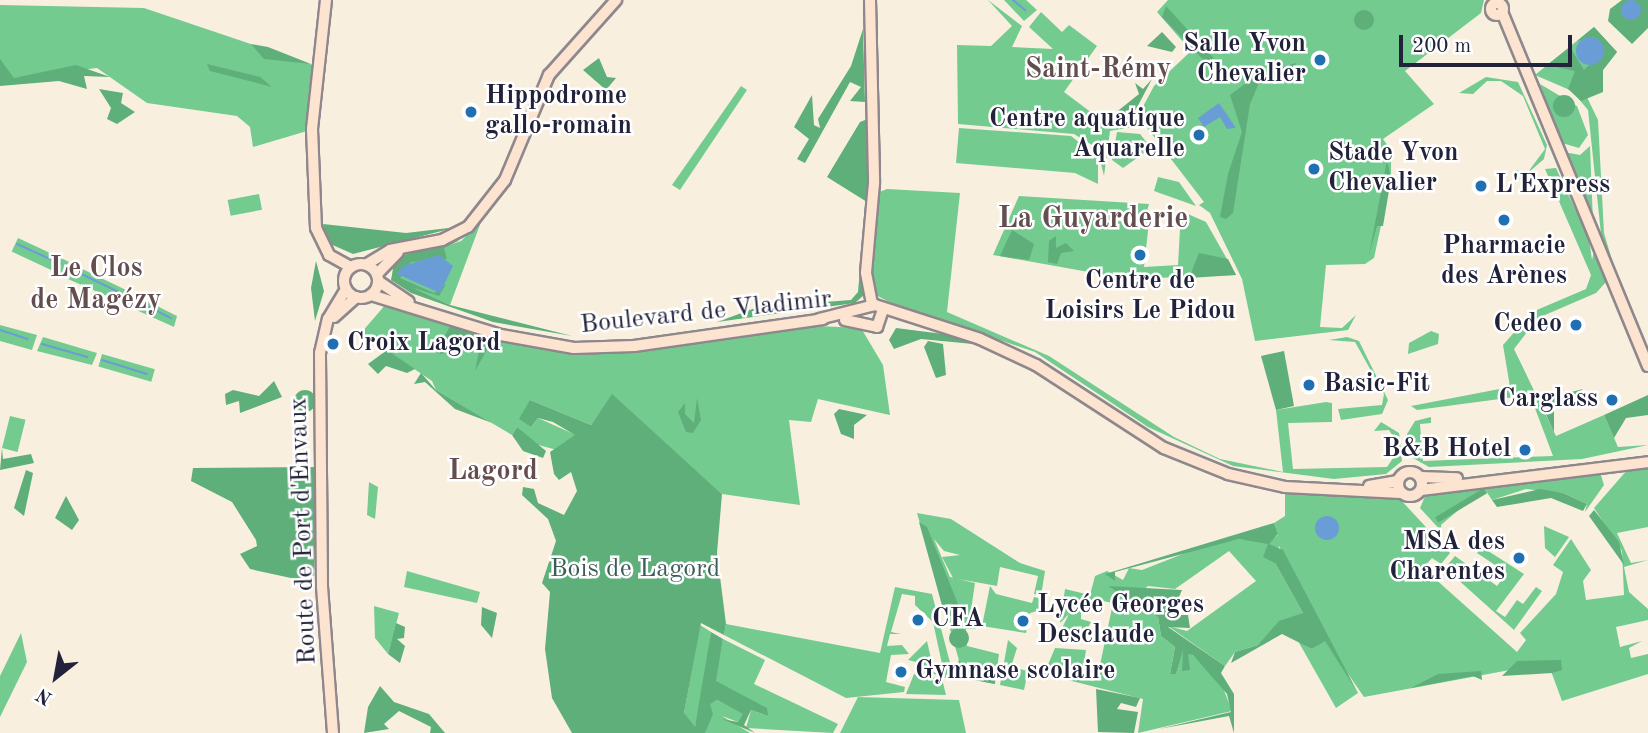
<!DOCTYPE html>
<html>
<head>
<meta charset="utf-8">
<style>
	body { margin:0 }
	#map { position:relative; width:1648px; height:733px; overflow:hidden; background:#f9efdf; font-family:"Old Standard TT",serif }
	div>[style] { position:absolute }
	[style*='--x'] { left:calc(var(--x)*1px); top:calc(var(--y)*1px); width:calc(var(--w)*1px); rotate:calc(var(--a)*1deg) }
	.green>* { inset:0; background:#73cb90; transform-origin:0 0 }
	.forest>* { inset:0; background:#5eaf7a; transform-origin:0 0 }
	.round { border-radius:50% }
	.water>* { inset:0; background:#6a9dd5 }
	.stream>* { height:2px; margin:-1px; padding:0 1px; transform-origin:1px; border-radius:1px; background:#6a9dd5 }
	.roads { filter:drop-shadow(2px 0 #8e888d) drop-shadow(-2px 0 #8e888d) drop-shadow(0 2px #8e888d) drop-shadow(0 -2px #8e888d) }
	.secondary>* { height:10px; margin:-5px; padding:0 5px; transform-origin:5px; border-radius:5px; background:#fde4d0 }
	.secondary>.ring { margin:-5px; padding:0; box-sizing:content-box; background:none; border:10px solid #fde4d0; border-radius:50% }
	.dots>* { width:19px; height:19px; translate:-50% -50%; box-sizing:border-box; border:4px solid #fff; border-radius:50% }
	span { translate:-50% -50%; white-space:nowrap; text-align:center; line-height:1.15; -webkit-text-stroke:5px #fff; paint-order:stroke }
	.poi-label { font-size:26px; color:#22223b; font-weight:700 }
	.right { translate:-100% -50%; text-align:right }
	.left { translate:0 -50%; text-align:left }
	.street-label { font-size:26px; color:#22223b }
	.park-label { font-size:26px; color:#3e5d59 }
	.neighbourhood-label { font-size:28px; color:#644d4f; font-weight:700 }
	.quarter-label { font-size:30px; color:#644d4f; font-weight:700 }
	.north { position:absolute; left:21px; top:642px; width:70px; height:70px; -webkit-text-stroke:5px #fff; paint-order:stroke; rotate:211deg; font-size:19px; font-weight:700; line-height:28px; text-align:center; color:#22223b }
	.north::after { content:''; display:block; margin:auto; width:24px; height:32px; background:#22223b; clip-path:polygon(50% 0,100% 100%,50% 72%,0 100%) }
	.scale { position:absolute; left:1399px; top:35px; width:173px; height:32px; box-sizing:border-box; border:4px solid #22223b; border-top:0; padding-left:9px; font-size:21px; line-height:24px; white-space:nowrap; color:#22223b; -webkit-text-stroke:5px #fff; paint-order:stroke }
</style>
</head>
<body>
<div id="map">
	<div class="green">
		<i style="clip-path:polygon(988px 0,1022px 26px,1012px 47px,1053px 49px,1029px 27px,1041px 12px,1062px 32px,1069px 25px,1097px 46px,1064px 92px,1104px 122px,1137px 126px,1110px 131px,1104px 176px,1097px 148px,1074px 134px,958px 124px,957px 45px,991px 46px,1012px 26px)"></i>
		<i style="clip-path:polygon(1004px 0,1026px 0,1037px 10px,1024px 21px)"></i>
		<i style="clip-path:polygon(1168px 0,1484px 0,1481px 13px,1405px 71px,1434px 104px,1383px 139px,1391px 150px,1391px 179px,1374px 258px,1365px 264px,1326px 265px,1320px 327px,1342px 328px,1356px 315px,1348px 330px,1255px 341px,1242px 279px,1210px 213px,1199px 205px,1204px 202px,1138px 116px,1154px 86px,1191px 51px,1157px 12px)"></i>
		<i style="clip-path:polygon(0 5px,144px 8px,313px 65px,307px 131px,253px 147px,250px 127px,237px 116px,147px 103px,97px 68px,0 80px)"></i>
		<i style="clip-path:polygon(1594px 27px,1617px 52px,1585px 93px,1598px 120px,1604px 233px,1615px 270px,1601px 234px,1588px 110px,1572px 91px,1535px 75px)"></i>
		<i style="clip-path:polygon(1486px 77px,1518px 82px,1547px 145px,1544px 159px,1522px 178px,1516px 170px,1528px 172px,1545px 149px,1523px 96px,1501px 81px,1487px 81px,1473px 94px,1459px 93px)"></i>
		<i style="clip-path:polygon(1540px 84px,1577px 106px,1588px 135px,1579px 148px,1562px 143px)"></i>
		<i style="clip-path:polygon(741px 86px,747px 90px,680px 190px,672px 185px)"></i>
		<i style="clip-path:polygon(959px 128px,1071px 136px,1098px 157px,1098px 184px,1075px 173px,956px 163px)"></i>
		<i style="clip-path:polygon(1117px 132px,1140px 134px,1151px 148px,1123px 168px,1112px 160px)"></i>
		<i style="clip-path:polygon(1590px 146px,1593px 222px,1564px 152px,1580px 155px)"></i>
		<i style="clip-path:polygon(1556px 168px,1589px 239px,1592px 260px,1594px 251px,1607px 281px,1596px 293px,1538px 318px,1514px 349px,1556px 436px,1604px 415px,1618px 447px,1648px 445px,1582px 459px,1429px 467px,1413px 458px,1407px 434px,1415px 421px,1431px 417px,1431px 423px,1420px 424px,1423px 461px,1553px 456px,1530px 395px,1417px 410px,1411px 406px,1510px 387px,1503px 345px,1532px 312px,1586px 289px,1591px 275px,1545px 169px)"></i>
		<i style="clip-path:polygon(1158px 177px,1179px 182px,1196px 206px,1154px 191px)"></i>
		<i style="clip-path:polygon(887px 189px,960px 193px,947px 312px,1049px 356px,1174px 437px,1220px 459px,1283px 472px,1276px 410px,1326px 402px,1332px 403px,1332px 422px,1288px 423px,1293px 469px,1387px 467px,1400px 448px,1389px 430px,1374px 431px,1381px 422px,1399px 433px,1402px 461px,1386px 474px,1334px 479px,1233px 466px,1148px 427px,1035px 352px,889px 302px,872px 293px,871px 277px,877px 193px)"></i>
		<i style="left:259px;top:194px;width:16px;height:32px;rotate:79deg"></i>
		<i style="clip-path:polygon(1019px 196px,1149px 204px,1146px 215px,1114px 211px,1113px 221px,1149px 222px,1144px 267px,1178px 265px,1181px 211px,1206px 222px,1236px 275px,1128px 279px,993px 255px)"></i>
		<i style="clip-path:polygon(481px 222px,450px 305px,395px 279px,397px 263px,461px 241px)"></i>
		<i style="left:18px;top:238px;width:56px;height:15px;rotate:25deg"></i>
		<i style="clip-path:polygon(74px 265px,126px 290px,118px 301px,68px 279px)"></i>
		<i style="clip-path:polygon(131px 293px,177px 316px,174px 327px,123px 304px)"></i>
		<i style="clip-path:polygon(386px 304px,509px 342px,608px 354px,817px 326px,861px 328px,883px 365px,890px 415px,818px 399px,811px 422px,789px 420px,800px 505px,722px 494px,612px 395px,591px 425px,530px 400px,531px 427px,538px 418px,576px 435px,557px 450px,531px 443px,517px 427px,512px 435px,436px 390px,432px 381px,361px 333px)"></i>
		<i style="clip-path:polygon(0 325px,37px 335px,32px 350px,0 341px)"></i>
		<i style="clip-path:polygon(1431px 331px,1439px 334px,1438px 344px,1408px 354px,1409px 343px)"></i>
		<i style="clip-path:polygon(43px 337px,97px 353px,92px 365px,37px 351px)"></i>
		<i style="clip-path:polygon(1347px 337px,1359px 341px,1388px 400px,1382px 414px,1341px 420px,1338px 409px,1382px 405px,1384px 394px,1355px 342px,1329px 340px)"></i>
		<i style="left:102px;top:354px;width:55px;height:13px;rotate:16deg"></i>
		<i style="left:10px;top:416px;width:16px;height:33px;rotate:14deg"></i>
		<i style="clip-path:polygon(1648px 468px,1648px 527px,1617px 533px,1631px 563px,1648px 560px,1624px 567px,1629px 592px,1648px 609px,1648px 620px,1616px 627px,1620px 647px,1642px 641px,1629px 648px,1631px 658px,1648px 654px,1648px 674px,1562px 701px,1548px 663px,1364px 697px,1337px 658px,1358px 693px,1336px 708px,1298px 641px,1312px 649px,1325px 640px,1279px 546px,1275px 563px,1303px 613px,1258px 645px,1235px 652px,1225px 666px,1168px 626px,1187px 631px,1256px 581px,1229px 551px,1175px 589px,1148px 586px,1141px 592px,1158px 617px,1161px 636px,1175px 647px,1170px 674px,1176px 674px,1181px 649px,1193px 655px,1220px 680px,1232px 711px,1138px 733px,1143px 699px,1044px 674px,1055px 648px,1086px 650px,1084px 663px,1100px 665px,1113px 603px,1098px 600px,1096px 609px,1081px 610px,1081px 619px,1091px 622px,1084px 635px,1062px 628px,1069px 614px,1060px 623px,1065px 589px,1090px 595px,1095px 576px,1107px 571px,1123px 580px,1129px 568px,1142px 570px,1198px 548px,1239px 539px,1269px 542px,1278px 535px,1274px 523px,1285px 516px,1285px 492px,1399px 498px,1450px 553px,1441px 564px,1432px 558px,1423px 568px,1517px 652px,1526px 640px,1520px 633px,1556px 594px,1563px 572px,1553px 565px,1571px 539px,1591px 570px,1583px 581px,1586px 600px,1624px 595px,1622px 551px,1594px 508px,1628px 469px)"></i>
		<i style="clip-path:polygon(1600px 472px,1604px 485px,1585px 512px,1587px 504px,1563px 493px,1526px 489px,1492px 500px,1484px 488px,1441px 525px,1442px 532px,1420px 508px,1426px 494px)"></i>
		<i style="clip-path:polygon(369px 482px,378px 487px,375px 519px,367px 515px)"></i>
		<i style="clip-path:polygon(917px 513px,951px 519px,1020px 563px,1045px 571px,1041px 596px,1034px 594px,1038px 576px,1000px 567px,997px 586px,953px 578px,942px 557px,960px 555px,944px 551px,934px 539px,950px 577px,975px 583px,970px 617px,977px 618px,976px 629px,966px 629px,967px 646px,999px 654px,995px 684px,964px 678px)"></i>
		<i style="clip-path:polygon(1544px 526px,1569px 537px,1555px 557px,1545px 548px)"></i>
		<i style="clip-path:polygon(1482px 547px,1524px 574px,1496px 611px,1505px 617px,1517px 600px,1523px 604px,1536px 587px,1542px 591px,1514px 630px,1445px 568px,1455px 556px,1497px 586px,1507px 573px,1477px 553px)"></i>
		<i style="clip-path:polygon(407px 571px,480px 592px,477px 603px,404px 587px)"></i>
		<i style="clip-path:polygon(990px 586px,996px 594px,1032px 603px,1034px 597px,1042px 599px,1040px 610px,1030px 613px,1026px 633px,982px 626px)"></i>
		<i style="clip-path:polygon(895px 587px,932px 594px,954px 678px,945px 678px,933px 622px,915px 605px,915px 596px,902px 594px,891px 632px,901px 634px,890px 634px,887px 646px,902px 645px,909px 654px,891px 655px,886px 682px,905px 687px,904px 692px,846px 698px,724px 635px,726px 624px,880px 653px)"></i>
		<i style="clip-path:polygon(374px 606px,399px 613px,388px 654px,375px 638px)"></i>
		<i style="clip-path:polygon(700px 625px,711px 632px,706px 683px,695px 727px,689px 728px,684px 713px)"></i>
		<i style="clip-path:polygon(21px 633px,27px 662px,0 717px,0 676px)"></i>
		<i style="clip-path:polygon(723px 639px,765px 660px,754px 684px,838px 724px,833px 733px,746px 728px,751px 710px,768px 716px,715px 681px)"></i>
		<i style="clip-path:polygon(1008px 640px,1017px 648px,1011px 667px,1028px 671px,1024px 690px,1000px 685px)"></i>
		<i style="clip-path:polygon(927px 641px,934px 672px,939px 675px,915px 671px,916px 662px,908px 660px)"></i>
		<i style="clip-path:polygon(914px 674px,942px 679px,946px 695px,906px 694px)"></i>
		<i style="clip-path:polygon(858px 697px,959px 700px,966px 733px,840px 733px)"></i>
		<i style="clip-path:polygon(717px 700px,744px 714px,738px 722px,722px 716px,750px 733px,705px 733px,710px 703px)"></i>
	</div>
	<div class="forest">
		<i style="clip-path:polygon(1622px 0,1648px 0,1648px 28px,1632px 44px,1608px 21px,1610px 9px)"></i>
		<i style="clip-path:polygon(1166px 6px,1230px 76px,1224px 81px,1162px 17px)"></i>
		<i class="round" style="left:1354px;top:10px;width:20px;height:20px"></i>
		<i style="clip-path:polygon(1594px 27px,1617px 52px,1603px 70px,1603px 92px,1581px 101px,1568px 89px,1575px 71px,1547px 65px,1570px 47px,1584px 70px,1603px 52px,1594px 37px,1577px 41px)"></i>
		<i style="clip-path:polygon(863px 29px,865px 102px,850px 101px,861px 87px,850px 82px,805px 163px,797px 159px,809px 139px,794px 127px,812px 95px,814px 125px,820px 128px,818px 119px,851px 66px)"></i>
		<i style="clip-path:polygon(1162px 32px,1176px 47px,1172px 52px,1147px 46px)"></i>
		<i style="clip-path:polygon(251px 44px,268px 47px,311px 64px,264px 59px)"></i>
		<i style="clip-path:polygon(599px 58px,607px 77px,616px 78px,606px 90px,583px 70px)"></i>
		<i style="clip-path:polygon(0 59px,14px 78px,76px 65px,110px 77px,84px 76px,87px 89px,59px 81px,0 86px)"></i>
		<i style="clip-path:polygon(1296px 63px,1292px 81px,1269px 79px,1279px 68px)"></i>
		<i style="clip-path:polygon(207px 64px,260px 77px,272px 87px,210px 71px)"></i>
		<i style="clip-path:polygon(1265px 69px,1250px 104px,1233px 213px,1226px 219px,1220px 217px,1228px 174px,1242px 132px,1230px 95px)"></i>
		<i style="clip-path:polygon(1152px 79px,1133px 115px,1137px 126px,1104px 122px,1139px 94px,1135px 83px,1143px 89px)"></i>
		<i style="clip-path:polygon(99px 89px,123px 93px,121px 103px,135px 112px,117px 124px,107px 119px,111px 108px)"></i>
		<i class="round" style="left:1553px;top:95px;width:22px;height:22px"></i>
		<i style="clip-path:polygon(870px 118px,869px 179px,867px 202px,827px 177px,860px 122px)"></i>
		<i style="clip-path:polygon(1387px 160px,1391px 179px,1383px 226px,1377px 226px,1369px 255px)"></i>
		<i style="clip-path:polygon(323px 224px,406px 233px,457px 227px,353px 254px,328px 243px)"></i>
		<i style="clip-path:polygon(1012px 230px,1034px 244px,1029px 260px,1000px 256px)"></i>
		<i style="clip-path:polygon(1056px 236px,1056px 248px,1066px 243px,1074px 251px,1061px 253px,1057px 264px,1048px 262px,1049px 241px)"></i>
		<i style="clip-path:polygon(460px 240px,444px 248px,447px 259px,411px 262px,400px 278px,434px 293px,446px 284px,439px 296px,414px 288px,450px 305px,572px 336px,493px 322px,411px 293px,391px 280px,394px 263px,404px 255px)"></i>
		<i style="clip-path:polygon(862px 245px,864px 295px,855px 303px,717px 322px,758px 307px,851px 300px,858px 292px)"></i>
		<i style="clip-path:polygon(1199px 253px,1228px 259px,1236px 275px,1189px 278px)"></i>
		<i style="clip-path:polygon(316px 261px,324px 291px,315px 321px,311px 288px)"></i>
		<i style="clip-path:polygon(451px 324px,494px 337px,475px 371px,479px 351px,469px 341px,462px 340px,459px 351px,440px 354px,423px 344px,438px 349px)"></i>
		<i style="clip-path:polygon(896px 328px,951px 335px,973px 344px,921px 339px,894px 349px,889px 340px)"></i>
		<i style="clip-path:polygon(928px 341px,943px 344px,946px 375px,936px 378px,924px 347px)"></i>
		<i style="clip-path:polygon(387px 350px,415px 369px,407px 373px,386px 366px,378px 374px,368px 364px)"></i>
		<i style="clip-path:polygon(1284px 351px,1294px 406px,1276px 410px,1261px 356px)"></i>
		<i style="clip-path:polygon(421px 373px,436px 390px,492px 423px,455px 409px,425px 382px,414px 384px)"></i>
		<i style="clip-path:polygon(274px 381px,282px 397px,240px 413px,239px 401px,226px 405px,225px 394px,233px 390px,259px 396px)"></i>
		<i style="clip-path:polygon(1583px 389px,1565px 406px,1554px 403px,1554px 432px,1543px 408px,1548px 398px)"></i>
		<i class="round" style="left:294px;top:390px;width:22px;height:22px"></i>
		<i style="clip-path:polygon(612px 394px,722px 494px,717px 553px,726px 624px,724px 635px,701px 623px,684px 713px,695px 727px,711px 632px,723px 639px,716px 681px,767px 708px,768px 716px,751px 710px,744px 725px,755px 733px,722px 719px,738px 722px,743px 714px,717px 700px,710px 704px,713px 714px,705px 733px,572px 733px,552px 698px,545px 649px,550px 592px,542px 583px,556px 541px,548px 519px,522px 495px,523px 487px,534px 489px,538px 503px,564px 515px,577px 491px,571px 472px,559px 480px,554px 474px,550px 452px,575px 435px,553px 422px,538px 418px,531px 427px,519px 419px,530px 400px,591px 425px)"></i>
		<i style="clip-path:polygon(1648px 395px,1648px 415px,1626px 418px,1614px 438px,1604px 415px)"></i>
		<i style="clip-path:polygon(697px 398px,701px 420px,693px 433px,686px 432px,678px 412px,685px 403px,685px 414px,694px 423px)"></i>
		<i style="clip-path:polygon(839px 409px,867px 415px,854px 425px,854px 439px,841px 434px,834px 414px)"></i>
		<i style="clip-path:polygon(517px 427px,546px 451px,543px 458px,523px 451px,512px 435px)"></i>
		<i style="clip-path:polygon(2px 448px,3px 459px,31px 454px,34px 463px,0 470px)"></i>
		<i style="clip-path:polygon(317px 467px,314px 583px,250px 569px,240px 554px,257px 546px,256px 540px,232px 502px,191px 481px,193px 468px)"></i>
		<i style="clip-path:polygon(26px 470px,33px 473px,24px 516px,14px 508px)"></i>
		<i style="left:1484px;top:488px;width:6px;height:57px;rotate:59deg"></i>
		<i style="clip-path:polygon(1540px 489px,1563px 493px,1587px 504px,1583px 511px,1551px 498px,1497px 507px,1492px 500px)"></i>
		<i style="clip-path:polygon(66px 496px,79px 520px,72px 530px,55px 518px)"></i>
		<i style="clip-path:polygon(1594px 510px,1619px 542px,1624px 565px,1589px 516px)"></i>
		<i style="clip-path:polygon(919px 522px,927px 527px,960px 609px,954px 622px,946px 620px)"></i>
		<i style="clip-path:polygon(1274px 523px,1278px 534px,1269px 544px,1283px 550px,1358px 693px,1325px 641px,1312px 649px,1282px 634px,1231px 663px,1235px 652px,1258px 645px,1279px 621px,1303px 613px,1275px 563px,1263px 557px,1268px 544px,1239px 539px,1115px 572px,1115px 581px,1105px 574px)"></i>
		<i style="clip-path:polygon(1108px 586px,1182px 590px,1174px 609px,1176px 615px,1188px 615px,1190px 628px,1168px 627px,1225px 666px,1221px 673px,1234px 694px,1234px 733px,1229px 716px,1159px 729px,1231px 712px,1227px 694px,1193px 655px,1188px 654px,1190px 670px,1182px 671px,1183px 650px,1176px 674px,1170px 674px,1175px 647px,1161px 636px,1158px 617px)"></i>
		<i style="clip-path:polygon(482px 607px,497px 613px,492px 638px,481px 625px)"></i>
		<i style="clip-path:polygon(396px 623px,405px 627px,404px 638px,397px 639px,405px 646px,400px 663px,388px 654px)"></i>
		<i class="round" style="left:949px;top:628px;width:20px;height:20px"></i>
		<i style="clip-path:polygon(958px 660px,970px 670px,991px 664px,995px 684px,964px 678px)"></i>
		<i style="clip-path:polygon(1561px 660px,1562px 670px,1552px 673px,1502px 676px,1517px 661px)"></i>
		<i style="clip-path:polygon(1481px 671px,1482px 680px,1473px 676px,1411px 688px,1438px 674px)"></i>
		<i style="clip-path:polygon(380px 686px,394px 702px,429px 714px,445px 733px,430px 733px,431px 727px,399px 711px,384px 724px,389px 729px,364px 733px,368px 707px)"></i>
		<i style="clip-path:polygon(1096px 689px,1140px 698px,1136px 707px,1121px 703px,1117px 709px,1138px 712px,1134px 733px,1098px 732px)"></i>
	</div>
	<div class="water">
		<i class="round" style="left:1621px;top:0;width:20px;height:20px"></i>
		<i class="round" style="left:1576px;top:37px;width:28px;height:28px"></i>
		<i style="clip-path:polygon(1219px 103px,1236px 128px,1235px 128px,1227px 129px,1220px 117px,1204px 127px,1198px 118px)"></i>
		<i style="clip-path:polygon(439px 255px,453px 266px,440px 293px,397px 274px,403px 266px)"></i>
		<i class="round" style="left:1315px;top:516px;width:24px;height:24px"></i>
	</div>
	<div class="stream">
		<i style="--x:1013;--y:0;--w:16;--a:40"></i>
		<i style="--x:17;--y:244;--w:48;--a:24.4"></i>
		<i style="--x:71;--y:269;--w:51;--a:25.6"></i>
		<i style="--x:128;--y:297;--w:48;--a:26"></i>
		<i style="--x:0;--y:330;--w:29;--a:18"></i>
		<i style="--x:42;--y:344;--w:47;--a:16.1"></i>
		<i style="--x:102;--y:360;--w:47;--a:17.3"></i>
	</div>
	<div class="roads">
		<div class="secondary">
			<i style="--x:326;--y:0;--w:130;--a:96.2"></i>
			<i style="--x:312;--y:129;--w:99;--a:87.7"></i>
			<i style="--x:316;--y:228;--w:30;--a:64"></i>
			<i style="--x:329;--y:255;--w:25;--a:29"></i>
			<i style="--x:870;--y:0;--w:183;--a:88.7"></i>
			<i style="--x:874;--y:183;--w:90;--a:95.1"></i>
			<i style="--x:866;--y:273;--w:33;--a:79"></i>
			<i class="ring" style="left:1491px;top:3px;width:2px;height:2px"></i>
			<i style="--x:1502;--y:12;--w:383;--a:67.6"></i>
			<i class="ring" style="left:344px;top:264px;width:24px;height:24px"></i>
			<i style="--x:367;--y:264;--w:27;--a:-31"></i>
			<i style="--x:390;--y:250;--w:53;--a:-10.9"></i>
			<i style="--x:442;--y:240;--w:29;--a:-27"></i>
			<i style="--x:468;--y:227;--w:60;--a:-51.8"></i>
			<i style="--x:505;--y:180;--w:114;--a:-67.3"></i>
			<i style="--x:549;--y:75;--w:101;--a:-48.2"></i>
			<i style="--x:377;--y:274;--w:30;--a:-46"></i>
			<i style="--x:378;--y:281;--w:37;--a:34"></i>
			<i style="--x:371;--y:295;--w:136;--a:17.1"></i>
			<i style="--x:501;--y:335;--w:74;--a:10.1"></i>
			<i style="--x:574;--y:348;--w:60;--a:-1.9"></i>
			<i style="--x:634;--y:346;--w:191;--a:-8.1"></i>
			<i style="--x:334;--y:317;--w:30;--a:-42"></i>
			<i style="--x:819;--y:319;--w:58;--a:-14"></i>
			<i style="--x:875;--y:305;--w:110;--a:17.9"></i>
			<i style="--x:980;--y:339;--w:62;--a:24.9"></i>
			<i style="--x:1036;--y:365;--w:153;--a:33"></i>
			<i style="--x:1164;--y:448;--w:69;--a:22.1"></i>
			<i style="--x:1228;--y:474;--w:58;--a:12.8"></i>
			<i style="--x:1285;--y:487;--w:116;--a:3"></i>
			<i style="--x:845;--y:320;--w:33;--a:12"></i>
			<i style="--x:877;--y:327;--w:18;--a:-71"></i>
			<i class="ring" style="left:1398px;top:472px;width:14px;height:14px"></i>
			<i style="--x:1420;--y:477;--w:37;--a:2"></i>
			<i style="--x:1369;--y:486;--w:29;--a:-10"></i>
			<i style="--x:1421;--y:490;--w:229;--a:-7"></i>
			<i style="--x:333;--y:733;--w:148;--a:-94.3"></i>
			<i style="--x:322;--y:585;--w:232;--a:-90.5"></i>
			<i style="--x:320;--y:353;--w:35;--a:-77"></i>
			<i style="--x:328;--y:319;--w:35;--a:-59"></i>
		</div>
	</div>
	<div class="dots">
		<i style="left:1320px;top:60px;background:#1f6fb2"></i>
		<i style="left:471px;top:112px;background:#1f6fb2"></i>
		<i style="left:1199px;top:135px;background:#1f6fb2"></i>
		<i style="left:1314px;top:169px;background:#1f6fb2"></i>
		<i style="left:1481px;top:186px;background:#1f6fb2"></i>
		<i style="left:1504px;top:220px;background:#1f6fb2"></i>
		<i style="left:1140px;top:255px;background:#1f6fb2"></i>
		<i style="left:1576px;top:325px;background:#1f6fb2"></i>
		<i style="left:333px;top:344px;background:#1f6fb2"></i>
		<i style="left:1309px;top:385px;background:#1f6fb2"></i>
		<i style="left:1612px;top:400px;background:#1f6fb2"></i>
		<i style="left:1525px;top:450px;background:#1f6fb2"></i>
		<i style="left:1519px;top:558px;background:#1f6fb2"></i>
		<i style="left:918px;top:620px;background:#1f6fb2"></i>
		<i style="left:1023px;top:621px;background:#1f6fb2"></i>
		<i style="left:901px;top:672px;background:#1f6fb2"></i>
	</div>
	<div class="poi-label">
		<span class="right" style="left:1306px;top:60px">Salle Yvon<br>Chevalier</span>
		<span class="left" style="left:485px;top:112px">Hippodrome<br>gallo-romain</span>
		<span class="right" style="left:1185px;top:135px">Centre aquatique<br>Aquarelle</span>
		<span class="left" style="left:1328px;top:169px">Stade Yvon<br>Chevalier</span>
		<span class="left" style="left:1495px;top:186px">L'Express</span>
		<span style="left:1504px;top:262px">Pharmacie<br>des Arènes</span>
		<span style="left:1140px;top:297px">Centre de<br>Loisirs Le Pidou</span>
		<span class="right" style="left:1562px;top:325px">Cedeo</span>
		<span class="left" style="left:347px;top:344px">Croix Lagord</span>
		<span class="left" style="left:1323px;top:385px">Basic-Fit</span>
		<span class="right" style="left:1598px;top:400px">Carglass</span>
		<span class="right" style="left:1511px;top:450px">B&amp;B Hotel</span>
		<span class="right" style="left:1505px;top:558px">MSA des<br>Charentes</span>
		<span class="left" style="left:1037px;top:621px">Lycée Georges<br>Desclaude</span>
		<span class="left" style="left:932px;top:620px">CFA</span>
		<span class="left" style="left:915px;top:672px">Gymnase scolaire</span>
	</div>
	<div class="street-label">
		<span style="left:706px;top:313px;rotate:-6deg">Boulevard de Vladimir</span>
		<span style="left:304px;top:531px;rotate:-92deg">Route de Port d'Envaux</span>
	</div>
	<div class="park-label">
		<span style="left:635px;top:570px">Bois de Lagord</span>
	</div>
	<div class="neighbourhood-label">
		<span style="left:1098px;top:70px">Saint-Rémy</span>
		<span style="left:96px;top:285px">Le Clos<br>de Magézy</span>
		<span style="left:493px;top:472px">Lagord</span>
	</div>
	<div class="quarter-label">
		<span style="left:1093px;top:219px">La Guyarderie</span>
	</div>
	<div class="north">N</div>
	<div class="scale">200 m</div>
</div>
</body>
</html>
